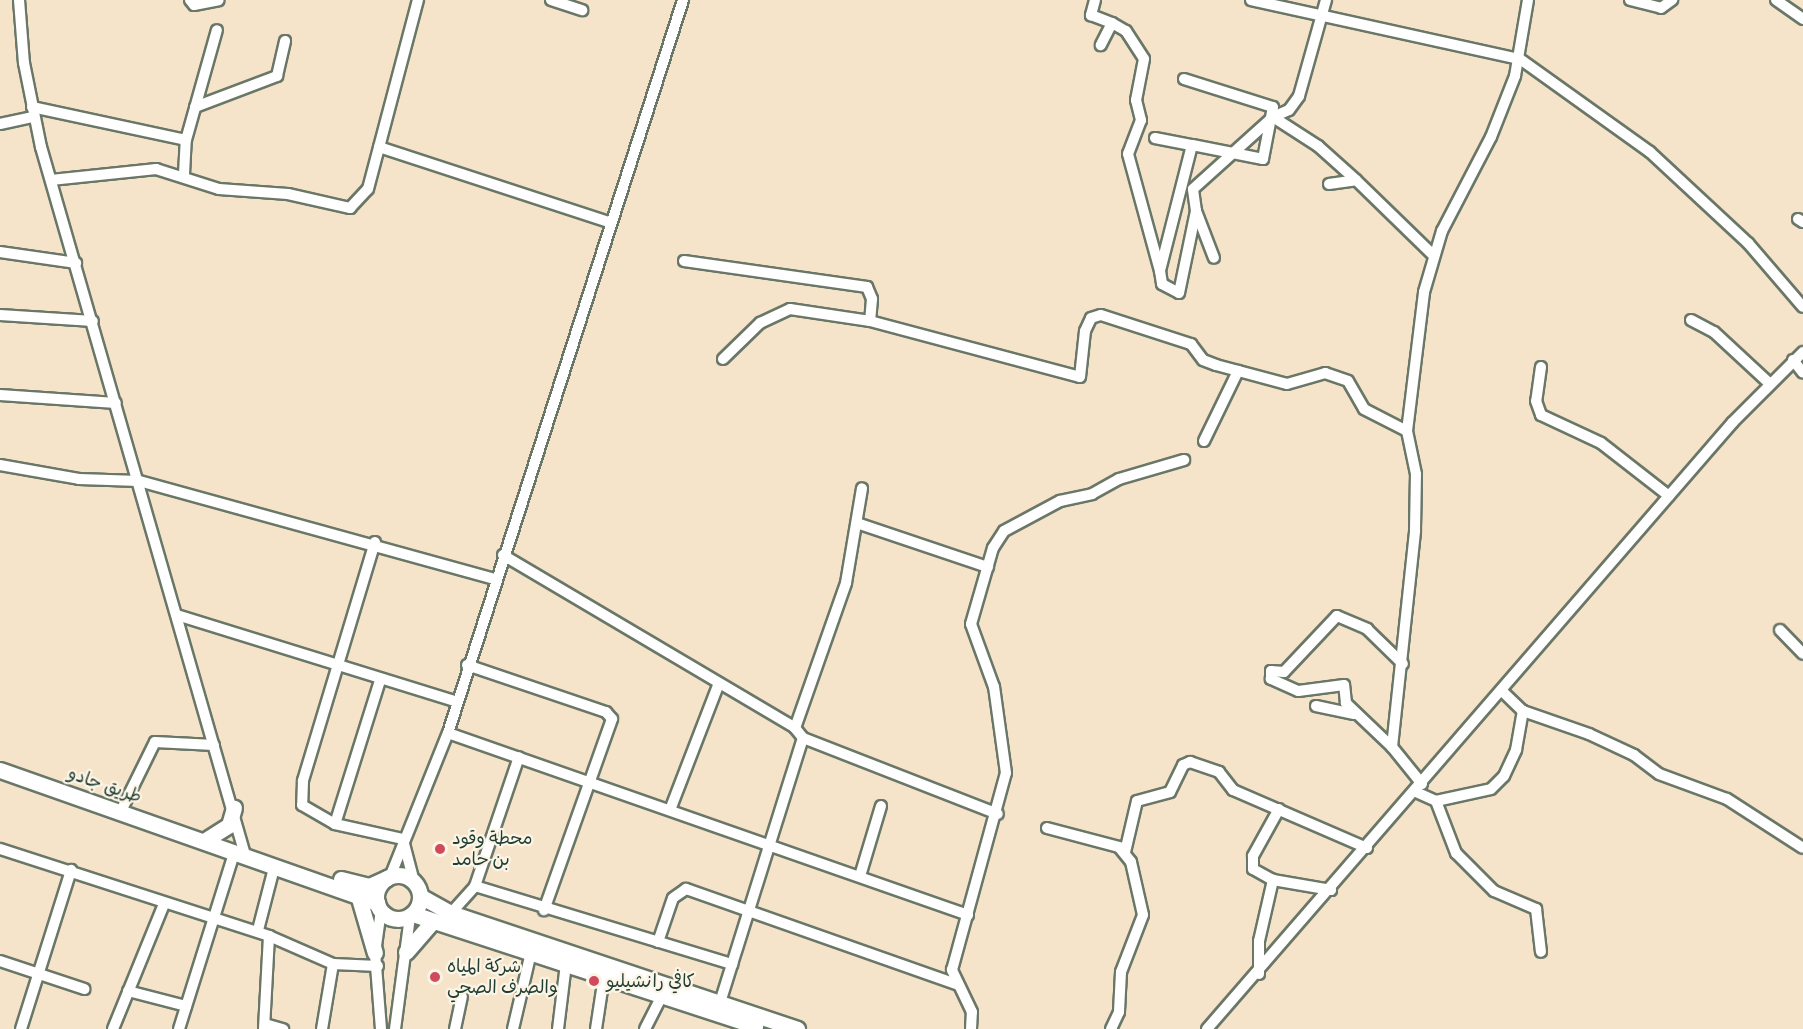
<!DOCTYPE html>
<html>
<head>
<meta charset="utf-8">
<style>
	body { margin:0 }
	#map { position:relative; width:1803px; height:1029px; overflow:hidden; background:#f5e4c9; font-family:Delius,"Playpen Sans Arabic",sans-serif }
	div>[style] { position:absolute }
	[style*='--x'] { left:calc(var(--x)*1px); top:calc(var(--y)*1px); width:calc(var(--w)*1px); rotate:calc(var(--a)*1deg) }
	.roads { filter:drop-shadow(2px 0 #6a7768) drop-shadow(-2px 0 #6a7768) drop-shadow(0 2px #6a7768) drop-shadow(0 -2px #6a7768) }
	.minor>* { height:10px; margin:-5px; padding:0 5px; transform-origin:5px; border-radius:5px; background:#fff }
	.highway>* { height:15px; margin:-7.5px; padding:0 7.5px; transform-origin:7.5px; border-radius:7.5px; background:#fff }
	.highway>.ring { margin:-7.5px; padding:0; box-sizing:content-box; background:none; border:15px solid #fff; border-radius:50% }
	.dots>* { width:16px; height:16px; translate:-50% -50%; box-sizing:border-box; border:3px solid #fcf5e5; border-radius:50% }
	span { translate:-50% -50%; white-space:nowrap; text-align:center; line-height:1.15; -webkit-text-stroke:4.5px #fcf5e5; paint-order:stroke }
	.street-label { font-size:18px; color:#1f3d34 }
	.poi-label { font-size:18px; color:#1f3d34 }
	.left { translate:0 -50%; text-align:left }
</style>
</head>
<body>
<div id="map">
	<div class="roads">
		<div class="minor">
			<i style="--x:19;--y:0;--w:63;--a:85.5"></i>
			<i style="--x:24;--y:63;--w:86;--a:78.6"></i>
			<i style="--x:41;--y:147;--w:740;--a:73.92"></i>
			<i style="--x:190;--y:0;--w:6;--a:51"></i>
			<i style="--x:194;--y:5;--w:25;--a:-11"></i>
			<i style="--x:551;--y:0;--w:33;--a:18"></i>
			<i style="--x:1095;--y:0;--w:16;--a:105"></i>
			<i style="--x:1091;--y:15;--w:22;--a:21"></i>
			<i style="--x:1112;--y:23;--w:25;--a:117"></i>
			<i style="--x:1251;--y:0;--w:275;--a:12.4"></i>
			<i style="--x:1520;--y:59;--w:160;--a:35.6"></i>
			<i style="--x:1650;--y:152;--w:134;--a:42.9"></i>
			<i style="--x:1748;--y:243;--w:84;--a:49.3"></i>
			<i style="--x:1630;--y:0;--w:32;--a:14"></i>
			<i style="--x:1661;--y:8;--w:14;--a:-36"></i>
			<i style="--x:1776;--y:0;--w:33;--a:35"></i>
			<i style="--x:1112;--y:23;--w:16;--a:30"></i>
			<i style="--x:1126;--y:31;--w:33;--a:57"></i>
			<i style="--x:1144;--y:59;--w:42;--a:101"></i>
			<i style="--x:1136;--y:100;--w:21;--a:76"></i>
			<i style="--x:1141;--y:120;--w:36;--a:111"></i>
			<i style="--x:1128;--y:154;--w:121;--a:74.7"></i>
			<i style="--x:1184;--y:79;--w:93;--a:17.5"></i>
			<i style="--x:1273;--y:107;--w:53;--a:100.9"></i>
			<i style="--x:1263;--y:159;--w:72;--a:-168.8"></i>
			<i style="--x:32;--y:107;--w:157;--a:12.1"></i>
			<i style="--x:195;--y:107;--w:88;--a:-20.7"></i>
			<i style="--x:277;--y:76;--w:36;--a:-77"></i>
			<i style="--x:1273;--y:117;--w:17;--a:-24"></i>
			<i style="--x:1289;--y:110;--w:17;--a:-54"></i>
			<i style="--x:1299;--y:96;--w:100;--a:-74.3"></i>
			<i style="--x:0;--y:124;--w:35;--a:-12"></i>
			<i style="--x:1155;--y:138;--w:38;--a:11"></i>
			<i style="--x:1192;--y:145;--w:130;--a:104.3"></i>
			<i style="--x:1160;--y:271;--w:13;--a:81"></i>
			<i style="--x:1162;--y:284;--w:19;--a:28"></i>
			<i style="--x:1179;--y:293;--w:84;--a:-78.3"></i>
			<i style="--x:1196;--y:211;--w:22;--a:-98"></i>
			<i style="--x:1193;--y:189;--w:108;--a:-42"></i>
			<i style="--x:1273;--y:117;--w:54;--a:32.8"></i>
			<i style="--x:1318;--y:146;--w:51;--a:41.8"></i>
			<i style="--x:379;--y:147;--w:244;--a:18.1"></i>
			<i style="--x:184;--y:174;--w:34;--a:-87"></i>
			<i style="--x:186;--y:140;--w:114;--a:-74.3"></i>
			<i style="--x:51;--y:180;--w:106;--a:-6"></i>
			<i style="--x:156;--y:169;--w:66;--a:17.6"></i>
			<i style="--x:219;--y:189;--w:69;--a:4.1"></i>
			<i style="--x:288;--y:194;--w:64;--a:12.7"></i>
			<i style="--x:350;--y:208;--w:26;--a:-47"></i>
			<i style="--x:368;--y:189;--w:196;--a:-75.2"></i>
			<i style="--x:1329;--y:184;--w:27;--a:-8"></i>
			<i style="--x:1356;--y:180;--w:107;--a:44.2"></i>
			<i style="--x:1196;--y:211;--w:50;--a:69"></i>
			<i style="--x:1798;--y:219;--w:6;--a:31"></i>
			<i style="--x:0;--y:252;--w:77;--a:8.2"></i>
			<i style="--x:684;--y:261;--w:185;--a:8.1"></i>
			<i style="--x:867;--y:287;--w:13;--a:67"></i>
			<i style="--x:872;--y:299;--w:22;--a:95"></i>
			<i style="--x:0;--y:315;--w:93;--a:3.7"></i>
			<i style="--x:1691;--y:320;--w:26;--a:28"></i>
			<i style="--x:1714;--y:332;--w:75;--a:42.8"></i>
			<i style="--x:723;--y:359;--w:52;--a:-44.2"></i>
			<i style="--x:760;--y:323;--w:33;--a:-25"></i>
			<i style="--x:790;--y:309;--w:81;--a:8.5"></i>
			<i style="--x:870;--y:321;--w:217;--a:14.9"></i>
			<i style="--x:1080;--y:377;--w:46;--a:-83.8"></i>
			<i style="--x:1085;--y:331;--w:14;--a:-65"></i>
			<i style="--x:1091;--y:318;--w:10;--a:-17"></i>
			<i style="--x:1101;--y:315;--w:95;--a:17.9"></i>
			<i style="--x:1191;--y:344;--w:20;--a:53"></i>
			<i style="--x:1203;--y:360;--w:14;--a:21"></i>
			<i style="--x:1216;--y:365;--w:73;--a:15"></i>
			<i style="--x:1287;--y:384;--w:40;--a:-16"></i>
			<i style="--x:1325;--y:373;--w:24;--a:19"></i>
			<i style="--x:1348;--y:381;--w:32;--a:60"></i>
			<i style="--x:1364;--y:409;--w:48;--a:27.1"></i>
			<i style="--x:1793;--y:360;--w:16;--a:52"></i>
			<i style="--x:1541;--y:367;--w:34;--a:98"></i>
			<i style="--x:1536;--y:401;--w:15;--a:70"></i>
			<i style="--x:1541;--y:415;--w:66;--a:25"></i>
			<i style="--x:1601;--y:443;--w:86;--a:37.9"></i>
			<i style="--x:0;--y:395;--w:116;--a:3.9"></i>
			<i style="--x:1204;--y:441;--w:78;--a:-64.1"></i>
			<i style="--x:0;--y:465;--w:80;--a:10"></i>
			<i style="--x:79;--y:479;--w:60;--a:1.9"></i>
			<i style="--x:139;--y:481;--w:369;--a:15.4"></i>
			<i style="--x:860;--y:524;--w:135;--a:18.6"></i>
			<i style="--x:375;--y:542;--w:250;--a:106.8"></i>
			<i style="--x:303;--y:781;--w:24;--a:92"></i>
			<i style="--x:302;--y:805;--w:38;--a:30"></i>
			<i style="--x:335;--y:824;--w:70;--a:12.4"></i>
			<i style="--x:503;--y:555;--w:339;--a:30.6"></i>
			<i style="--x:795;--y:728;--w:13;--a:51"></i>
			<i style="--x:803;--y:738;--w:209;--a:21.3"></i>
			<i style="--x:180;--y:616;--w:290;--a:17.2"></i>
			<i style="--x:1780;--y:630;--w:33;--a:46"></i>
			<i style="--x:467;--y:665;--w:147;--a:18.7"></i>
			<i style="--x:606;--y:712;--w:9;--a:49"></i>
			<i style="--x:612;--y:719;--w:203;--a:109.6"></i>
			<i style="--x:1502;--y:691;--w:29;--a:44"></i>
			<i style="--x:1523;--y:711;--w:70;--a:19.2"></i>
			<i style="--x:1589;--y:734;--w:50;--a:25"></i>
			<i style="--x:1634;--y:755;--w:31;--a:37"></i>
			<i style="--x:1659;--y:774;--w:72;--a:20.2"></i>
			<i style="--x:1727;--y:799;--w:90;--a:32.8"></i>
			<i style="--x:1316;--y:706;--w:39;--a:12"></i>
			<i style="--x:795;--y:728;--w:154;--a:-70.6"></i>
			<i style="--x:846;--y:583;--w:96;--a:-80.4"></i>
			<i style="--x:448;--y:733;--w:551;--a:19.29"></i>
			<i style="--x:1392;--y:747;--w:64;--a:-136.3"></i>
			<i style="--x:1346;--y:703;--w:18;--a:-96"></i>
			<i style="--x:1344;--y:685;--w:46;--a:172.6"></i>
			<i style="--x:1298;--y:691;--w:30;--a:-156"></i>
			<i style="--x:1271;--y:679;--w:8;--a:-90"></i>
			<i style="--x:1271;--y:671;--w:13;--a:4"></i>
			<i style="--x:1284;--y:672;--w:77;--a:-46.6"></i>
			<i style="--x:1337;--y:616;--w:33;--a:23"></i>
			<i style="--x:1367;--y:629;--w:50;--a:44.2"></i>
			<i style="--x:1422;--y:784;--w:48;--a:-129"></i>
			<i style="--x:1392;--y:747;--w:218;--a:-83.9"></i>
			<i style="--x:1415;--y:530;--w:56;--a:-89"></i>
			<i style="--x:1416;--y:474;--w:44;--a:-101.8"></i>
			<i style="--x:1407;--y:431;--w:140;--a:-83"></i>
			<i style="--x:1424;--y:292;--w:64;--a:-73.6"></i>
			<i style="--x:1442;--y:231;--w:106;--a:-62.5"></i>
			<i style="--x:1491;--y:137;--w:66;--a:-68.5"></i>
			<i style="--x:1515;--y:76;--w:77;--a:-80.3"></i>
			<i style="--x:1416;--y:792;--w:22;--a:24"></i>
			<i style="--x:1436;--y:801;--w:56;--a:69"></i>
			<i style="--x:1456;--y:853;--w:54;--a:45"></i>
			<i style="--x:1494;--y:891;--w:46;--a:23.2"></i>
			<i style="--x:1536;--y:909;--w:43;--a:83.4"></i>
			<i style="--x:1436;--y:801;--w:56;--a:-12.3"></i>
			<i style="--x:1491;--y:789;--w:18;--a:-45"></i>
			<i style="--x:1504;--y:776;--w:29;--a:-65"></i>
			<i style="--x:1516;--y:750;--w:40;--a:-80"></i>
			<i style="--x:1279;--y:809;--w:54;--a:119"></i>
			<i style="--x:1253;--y:856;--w:13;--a:90"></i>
			<i style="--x:1253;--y:869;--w:23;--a:29"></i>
			<i style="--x:1273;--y:880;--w:59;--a:9.8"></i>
			<i style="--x:670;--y:810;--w:136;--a:-68.9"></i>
			<i style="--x:121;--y:811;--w:77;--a:-63.8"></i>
			<i style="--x:155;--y:742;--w:59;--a:2.9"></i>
			<i style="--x:335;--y:824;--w:151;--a:-72.6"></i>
			<i style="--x:1047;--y:828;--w:74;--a:14.8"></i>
			<i style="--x:1119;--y:847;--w:19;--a:51"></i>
			<i style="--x:1131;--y:862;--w:54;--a:77.2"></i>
			<i style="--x:1143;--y:915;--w:61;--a:111.1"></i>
			<i style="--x:1121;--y:972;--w:40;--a:92.9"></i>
			<i style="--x:1119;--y:1012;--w:19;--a:115"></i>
			<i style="--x:403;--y:840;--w:43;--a:75.3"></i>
			<i style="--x:0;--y:849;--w:283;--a:17.9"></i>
			<i style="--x:269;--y:936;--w:93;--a:93.1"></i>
			<i style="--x:1125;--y:852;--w:52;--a:-76.8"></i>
			<i style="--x:1137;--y:801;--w:34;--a:-15"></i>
			<i style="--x:1170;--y:792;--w:30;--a:-64"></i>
			<i style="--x:1183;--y:765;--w:8;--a:-23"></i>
			<i style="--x:1190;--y:762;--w:31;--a:19"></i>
			<i style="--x:1219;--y:772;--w:23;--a:52"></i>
			<i style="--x:1233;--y:790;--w:146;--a:23.4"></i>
			<i style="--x:860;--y:876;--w:73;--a:-73.3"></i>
			<i style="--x:390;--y:877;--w:155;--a:-68.1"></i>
			<i style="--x:448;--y:733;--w:770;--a:-72.22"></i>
			<i style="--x:475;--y:886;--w:269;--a:16.9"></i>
			<i style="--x:381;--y:910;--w:43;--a:97.9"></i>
			<i style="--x:375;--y:953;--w:76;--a:85.5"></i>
			<i style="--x:451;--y:913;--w:36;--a:-48"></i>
			<i style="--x:475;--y:886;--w:136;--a:-71.2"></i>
			<i style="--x:258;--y:930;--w:64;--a:-75.5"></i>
			<i style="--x:269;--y:936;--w:70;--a:23.6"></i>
			<i style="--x:333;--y:964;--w:66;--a:99.6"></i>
			<i style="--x:658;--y:942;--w:46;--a:-71.2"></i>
			<i style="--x:673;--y:898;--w:16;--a:-35"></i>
			<i style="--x:686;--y:889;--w:288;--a:19.4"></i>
			<i style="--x:0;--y:961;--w:89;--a:18.4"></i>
			<i style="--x:333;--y:964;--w:45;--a:2.5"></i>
			<i style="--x:1259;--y:974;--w:33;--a:-90"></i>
			<i style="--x:1259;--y:941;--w:63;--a:-77.1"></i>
			<i style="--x:128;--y:991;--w:60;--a:14.5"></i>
			<i style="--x:718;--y:1009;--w:284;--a:-72.6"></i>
			<i style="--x:265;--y:1024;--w:19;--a:16"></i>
			<i style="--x:21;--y:1029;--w:167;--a:-72.5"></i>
			<i style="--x:113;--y:1029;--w:135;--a:-67.8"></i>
			<i style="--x:179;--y:1029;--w:184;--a:-72.6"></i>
			<i style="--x:395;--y:1029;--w:114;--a:-82.4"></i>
			<i style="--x:455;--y:1029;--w:33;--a:-78"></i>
			<i style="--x:513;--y:1029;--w:79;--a:-76.8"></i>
			<i style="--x:558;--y:1029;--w:65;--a:-83"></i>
			<i style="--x:596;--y:1029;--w:53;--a:-81.3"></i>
			<i style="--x:645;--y:1029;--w:37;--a:-63"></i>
			<i style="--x:971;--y:1029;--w:17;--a:-87"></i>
			<i style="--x:972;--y:1012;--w:47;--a:-115.5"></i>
			<i style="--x:952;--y:970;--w:204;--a:-74.7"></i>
			<i style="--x:1006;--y:773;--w:87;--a:-97.9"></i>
			<i style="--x:994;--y:687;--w:67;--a:-110.1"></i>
			<i style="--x:971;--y:624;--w:79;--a:-73.9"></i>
			<i style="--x:993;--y:548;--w:20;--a:-57"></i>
			<i style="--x:1004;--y:531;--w:64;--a:-28.2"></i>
			<i style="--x:1060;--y:501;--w:33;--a:-12"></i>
			<i style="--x:1092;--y:494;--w:31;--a:-29"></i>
			<i style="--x:1119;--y:479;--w:68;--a:-16.3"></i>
			<i style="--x:1207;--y:1029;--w:803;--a:-49.09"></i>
			<i style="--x:1733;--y:422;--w:99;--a:-45"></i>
		</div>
		<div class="highway">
			<i style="--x:0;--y:770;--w:400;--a:19.4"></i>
			<i style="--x:207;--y:839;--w:26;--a:-32"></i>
			<i style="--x:229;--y:825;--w:18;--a:-74"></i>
			<i class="ring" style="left:376px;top:875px;width:29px;height:29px"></i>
			<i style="--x:341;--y:879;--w:29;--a:14"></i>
			<i style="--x:369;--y:886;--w:20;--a:-24"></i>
			<i style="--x:358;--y:895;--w:60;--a:73.7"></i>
			<i style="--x:420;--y:896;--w:35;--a:29"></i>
			<i style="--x:451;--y:913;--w:365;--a:18.5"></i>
			<i style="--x:413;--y:914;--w:360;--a:18.1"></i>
			<i style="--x:406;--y:952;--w:38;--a:-49"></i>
		</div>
	</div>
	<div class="dots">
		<i style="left:440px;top:849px;background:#d1495b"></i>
		<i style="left:435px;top:977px;background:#d1495b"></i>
		<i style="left:594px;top:981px;background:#d1495b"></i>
	</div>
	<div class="street-label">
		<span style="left:105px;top:785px;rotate:19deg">طريق جادو</span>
	</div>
	<div class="poi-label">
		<span class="left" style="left:452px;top:849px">محطة وقود<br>بن حامد</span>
		<span class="left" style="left:447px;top:977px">شركة المياه<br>والصرف الصحي</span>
		<span class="left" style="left:606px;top:981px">كافي رانشيليو</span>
	</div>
</div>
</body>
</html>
